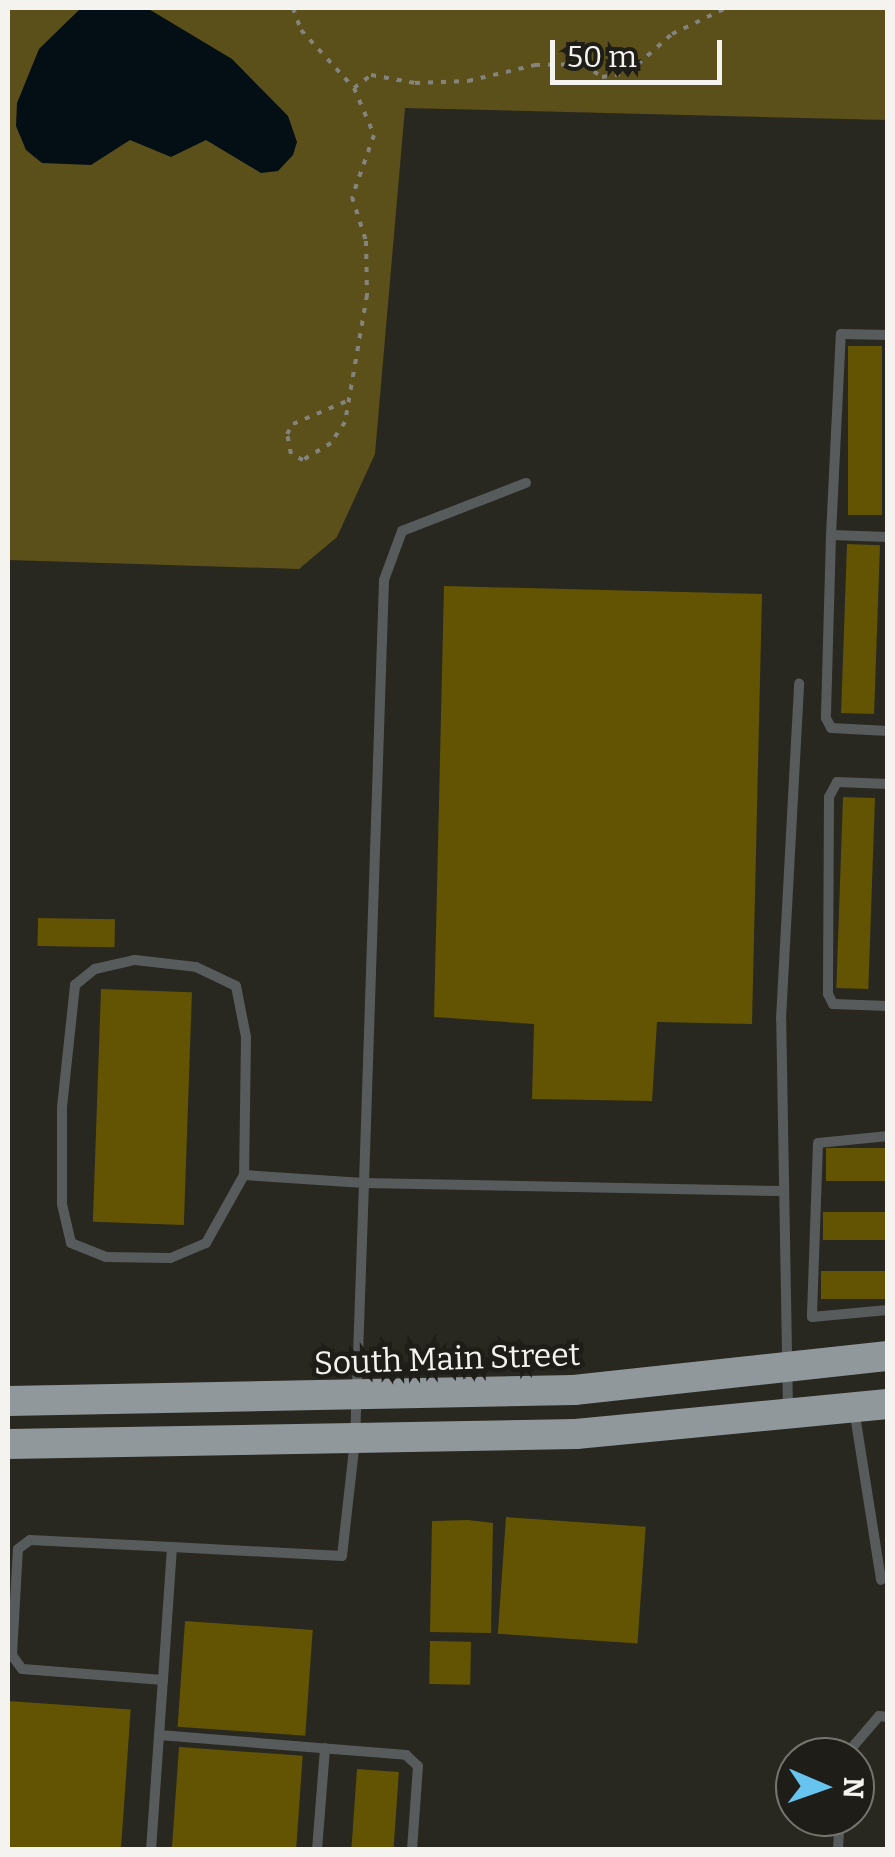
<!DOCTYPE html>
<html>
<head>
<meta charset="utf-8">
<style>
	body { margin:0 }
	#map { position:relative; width:895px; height:1857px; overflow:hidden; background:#282720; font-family:Bitter,serif }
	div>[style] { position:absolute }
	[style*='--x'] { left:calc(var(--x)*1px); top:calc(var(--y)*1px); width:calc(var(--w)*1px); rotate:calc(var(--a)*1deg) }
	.green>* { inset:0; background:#5b5019 }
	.water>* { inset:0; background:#040f15 }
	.building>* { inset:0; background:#625403; transform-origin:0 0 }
	.path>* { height:4px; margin-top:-2px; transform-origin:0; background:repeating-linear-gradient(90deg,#84837e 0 5px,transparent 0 13px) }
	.service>* { height:10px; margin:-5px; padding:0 5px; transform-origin:5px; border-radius:5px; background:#575b5c }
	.trunk>* { height:30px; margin:-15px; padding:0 15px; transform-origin:15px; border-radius:15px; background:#90989c }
	span { translate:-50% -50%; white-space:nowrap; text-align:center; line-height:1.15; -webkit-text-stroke:9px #1f1d17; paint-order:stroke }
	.street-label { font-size:32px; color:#f4f3ef }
	.frame { position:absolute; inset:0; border:10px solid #f4f3ef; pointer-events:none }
	.north { position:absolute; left:775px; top:1737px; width:100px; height:100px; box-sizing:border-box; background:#1f1d17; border:2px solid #74736d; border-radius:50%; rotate:92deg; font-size:28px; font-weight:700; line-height:40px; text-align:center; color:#f4f3ef }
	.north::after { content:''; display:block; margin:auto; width:35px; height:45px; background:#66c4ef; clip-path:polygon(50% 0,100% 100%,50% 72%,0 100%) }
	.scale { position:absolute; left:550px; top:40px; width:172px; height:45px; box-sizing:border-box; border:5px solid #f4f3ef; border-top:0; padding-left:12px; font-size:30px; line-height:35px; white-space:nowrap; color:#f4f3ef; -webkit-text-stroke:8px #1f1d17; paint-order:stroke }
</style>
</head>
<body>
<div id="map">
	<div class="green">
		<i style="clip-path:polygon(8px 8px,887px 8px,887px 120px,405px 108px,375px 454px,337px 537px,299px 569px,8px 560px)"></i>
	</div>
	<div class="water">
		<i style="clip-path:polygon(81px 8px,147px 8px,232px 59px,288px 116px,297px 142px,293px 155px,278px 171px,261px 173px,206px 140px,171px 157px,130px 140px,91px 165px,42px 163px,26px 150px,16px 126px,17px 103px,39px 49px)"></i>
	</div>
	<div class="building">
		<i style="left:848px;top:346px;width:34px;height:169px"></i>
		<i style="left:847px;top:544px;width:33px;height:169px;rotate:2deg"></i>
		<i style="clip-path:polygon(444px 586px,762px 594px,752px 1024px,657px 1022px,652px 1101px,532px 1099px,534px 1024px,434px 1017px)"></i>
		<i style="left:843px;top:797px;width:32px;height:191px;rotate:2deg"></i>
		<i style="left:38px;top:918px;width:77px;height:28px;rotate:1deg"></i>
		<i style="left:101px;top:989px;width:91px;height:233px;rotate:2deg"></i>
		<i style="left:888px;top:1148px;width:33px;height:62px;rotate:90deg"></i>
		<i style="left:888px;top:1212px;width:28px;height:65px;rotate:90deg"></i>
		<i style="left:888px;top:1271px;width:28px;height:67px;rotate:90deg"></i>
		<i style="left:506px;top:1517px;width:140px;height:117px;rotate:4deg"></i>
		<i style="clip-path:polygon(468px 1520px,493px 1523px,491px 1633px,430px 1632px,432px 1521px)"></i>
		<i style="left:185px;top:1621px;width:128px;height:106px;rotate:4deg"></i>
		<i style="left:430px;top:1641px;width:41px;height:43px;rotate:1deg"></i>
		<i style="left:8px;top:1701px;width:123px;height:149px;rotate:4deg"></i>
		<i style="left:179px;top:1747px;width:124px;height:103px;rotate:4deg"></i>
		<i style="left:357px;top:1769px;width:42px;height:81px;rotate:4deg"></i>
	</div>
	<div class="path">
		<i style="--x:293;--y:8;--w:23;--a:70"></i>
		<i style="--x:301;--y:30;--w:79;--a:47.6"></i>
		<i style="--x:354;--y:88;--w:51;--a:66.9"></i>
		<i style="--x:374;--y:135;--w:66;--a:109.5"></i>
		<i style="--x:352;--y:197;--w:46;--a:72.3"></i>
		<i style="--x:366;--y:241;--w:54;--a:88.9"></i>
		<i style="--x:367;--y:295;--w:129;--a:99.8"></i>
		<i style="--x:345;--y:422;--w:25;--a:124"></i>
		<i style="--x:331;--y:443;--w:33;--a:149"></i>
		<i style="--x:303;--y:460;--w:13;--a:-153"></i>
		<i style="--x:291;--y:454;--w:20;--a:-101"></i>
		<i style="--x:287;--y:434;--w:12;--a:-59"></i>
		<i style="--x:293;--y:424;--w:59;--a:-23.1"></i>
		<i style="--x:8;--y:55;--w:44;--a:90"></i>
		<i style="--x:354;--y:88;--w:21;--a:-37"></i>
		<i style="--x:371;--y:75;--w:45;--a:10.3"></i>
		<i style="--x:415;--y:83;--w:53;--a:-2.2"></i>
		<i style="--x:468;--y:81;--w:69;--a:-13.4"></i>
		<i style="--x:535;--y:65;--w:48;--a:-1.2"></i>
		<i style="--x:583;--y:64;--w:23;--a:34"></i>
		<i style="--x:602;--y:77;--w:26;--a:-9"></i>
		<i style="--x:628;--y:73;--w:59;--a:-41.6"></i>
		<i style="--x:672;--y:34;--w:60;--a:-25.7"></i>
		<i style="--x:8;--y:165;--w:24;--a:90"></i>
	</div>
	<div class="service">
		<i style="--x:831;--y:535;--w:201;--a:-87.2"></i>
		<i style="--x:841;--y:334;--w:47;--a:1.2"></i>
		<i style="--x:888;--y:537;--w:57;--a:-178"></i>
		<i style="--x:831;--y:535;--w:183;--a:91.6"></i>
		<i style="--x:826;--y:718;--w:11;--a:63"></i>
		<i style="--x:831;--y:728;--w:57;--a:3"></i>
		<i style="--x:888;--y:784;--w:51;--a:-177.8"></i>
		<i style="--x:837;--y:782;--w:17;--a:118"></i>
		<i style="--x:829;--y:797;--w:197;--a:90.3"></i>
		<i style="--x:828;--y:994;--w:11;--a:63"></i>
		<i style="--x:833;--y:1004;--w:55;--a:2.1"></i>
		<i style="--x:888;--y:1136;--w:70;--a:174.3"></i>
		<i style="--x:818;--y:1143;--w:174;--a:92"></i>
		<i style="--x:812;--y:1317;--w:76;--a:-5.3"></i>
		<i style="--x:244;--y:1175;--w:78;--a:119.2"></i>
		<i style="--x:206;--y:1243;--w:39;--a:157"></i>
		<i style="--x:170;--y:1258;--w:64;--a:-179.1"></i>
		<i style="--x:106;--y:1257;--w:38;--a:-158"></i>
		<i style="--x:71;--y:1243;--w:40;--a:-103"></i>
		<i style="--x:62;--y:1204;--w:97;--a:-90"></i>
		<i style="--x:62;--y:1107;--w:123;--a:-83.9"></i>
		<i style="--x:75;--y:985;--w:26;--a:-39"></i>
		<i style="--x:95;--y:969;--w:41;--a:-12.7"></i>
		<i style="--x:135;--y:960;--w:61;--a:6.5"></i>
		<i style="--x:196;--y:967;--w:44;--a:25.4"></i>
		<i style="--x:236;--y:986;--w:52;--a:78.9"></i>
		<i style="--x:246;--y:1037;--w:138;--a:90.8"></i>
		<i style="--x:244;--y:1175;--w:120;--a:3.8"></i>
		<i style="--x:364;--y:1183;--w:603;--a:-88.1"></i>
		<i style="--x:384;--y:580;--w:52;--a:-69.8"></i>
		<i style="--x:402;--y:531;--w:133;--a:-21.2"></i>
		<i style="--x:854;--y:1409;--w:173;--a:81"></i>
		<i style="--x:788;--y:1410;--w:391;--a:-91"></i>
		<i style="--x:781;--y:1019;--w:336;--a:-86.9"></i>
		<i style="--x:172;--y:1547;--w:133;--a:93.9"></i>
		<i style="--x:163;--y:1680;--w:141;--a:-175.5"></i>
		<i style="--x:22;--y:1669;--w:17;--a:-126"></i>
		<i style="--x:12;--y:1655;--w:106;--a:-86.8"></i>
		<i style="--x:18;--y:1549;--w:15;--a:-37"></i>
		<i style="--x:30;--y:1540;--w:142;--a:2.8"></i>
		<i style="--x:172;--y:1547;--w:170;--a:3"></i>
		<i style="--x:342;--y:1556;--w:116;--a:-83.6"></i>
		<i style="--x:355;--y:1441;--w:258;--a:-88"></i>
		<i style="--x:364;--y:1183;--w:418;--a:1.1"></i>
		<i style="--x:159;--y:1735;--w:248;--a:4.6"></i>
		<i style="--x:406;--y:1755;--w:16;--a:43"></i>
		<i style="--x:418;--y:1766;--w:84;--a:94.1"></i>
		<i style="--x:844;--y:1757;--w:54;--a:-49.5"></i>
		<i style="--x:879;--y:1716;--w:9;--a:6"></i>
		<i style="--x:151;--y:1850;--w:170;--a:-86"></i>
		<i style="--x:317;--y:1850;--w:102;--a:-85.5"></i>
		<i style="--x:838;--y:1850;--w:33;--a:-87"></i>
	</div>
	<div class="trunk">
		<i style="--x:8;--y:1401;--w:566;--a:-1.11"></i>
		<i style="--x:574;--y:1390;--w:316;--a:-6.2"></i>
		<i style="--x:8;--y:1444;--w:568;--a:-1.01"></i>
		<i style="--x:576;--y:1434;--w:313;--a:-5.5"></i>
	</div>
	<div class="street-label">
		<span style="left:447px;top:1359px;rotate:-2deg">South Main Street</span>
	</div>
	<div class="frame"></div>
	<div class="north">N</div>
	<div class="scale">50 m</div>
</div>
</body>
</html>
